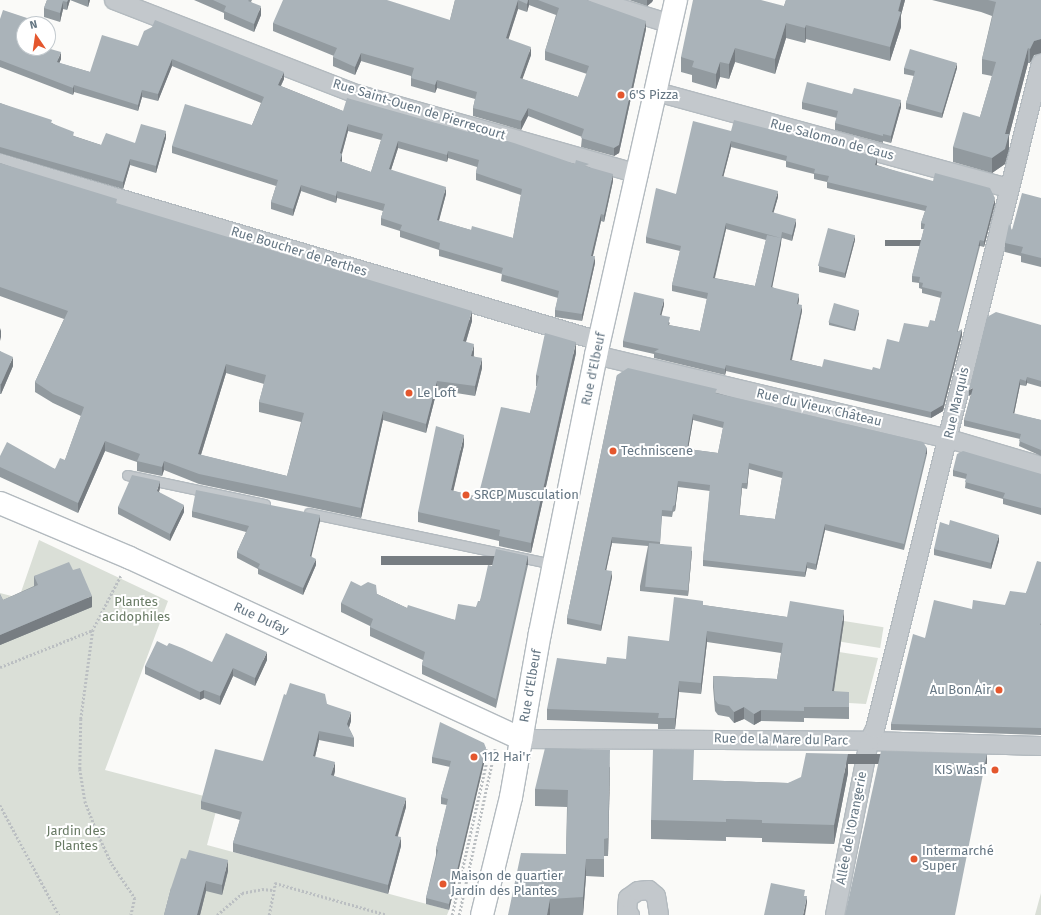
<!DOCTYPE html>
<html>
<head>
<meta charset="utf-8">
<style>
	body { margin:0 }
	#map { position:relative; width:1041px; height:915px; overflow:hidden; background:#fafaf8; font-family:"Fira Sans",sans-serif }
	div>[style] { position:absolute }
	[style*='--x'] { left:calc(var(--x)*1px); top:calc(var(--y)*1px); width:calc(var(--w)*1px); rotate:calc(var(--a)*1deg) }
	.green>* { inset:0; background:#dadfd7; transform-origin:0 0 }
	.path>* { height:2.5px; margin-top:-1.25px; transform-origin:0; background:repeating-linear-gradient(90deg,#bbbfc2 0 2px,transparent 0 4px) }
	.roads { filter:drop-shadow(1px 0 #b3babf) drop-shadow(-1px 0 #b3babf) drop-shadow(0 1px #b3babf) drop-shadow(0 -1px #b3babf) }
	.lane>* { height:9px; margin:-4.5px; padding:0 4.5px; transform-origin:4.5px; border-radius:4.5px; background:#c3c8cc }
	.street>* { height:18px; margin:-9px; padding:0 9px; transform-origin:9px; border-radius:9px; background:#c3c8cc }
	.secondary>* { height:22px; margin:-11px; padding:0 11px; transform-origin:11px; border-radius:11px; background:#fff }
	.wall>* { inset:0; background:#929a9f }
	.shaded-wall>* { inset:0; background:#777d82; transform-origin:0 0 }
	.building>* { inset:0; background:#aab3b9; transform-origin:0 0 }
	.dots>* { width:11px; height:11px; translate:-50% -50%; box-sizing:border-box; border:2px solid #fff; border-radius:50% }
	span { translate:-50% -50%; white-space:nowrap; text-align:center; line-height:1.15; -webkit-text-stroke:4px #fff; paint-order:stroke }
	.poi-label { font-size:13px; color:#657683 }
	.left { translate:0 -50%; text-align:left }
	.right { translate:-100% -50%; text-align:right }
	.street-label { font-size:13px; color:#657683 }
	.park-label { font-size:13px; color:#687a64 }
	.north { position:absolute; left:16px; top:16px; width:40px; height:40px; box-sizing:border-box; background:#fff; border:1px solid #c1c8cd; border-radius:50%; rotate:347deg; font-size:11px; font-weight:700; line-height:16px; text-align:center; color:#657683 }
	.north::after { content:''; display:block; margin:auto; width:14px; height:18px; background:#e4572e; clip-path:polygon(50% 0,100% 100%,50% 72%,0 100%) }
</style>
</head>
<body>
<div id="map">
	<div class="green">
		<i style="clip-path:polygon(39px 540px,168px 601px,105px 770px,219px 800px,207px 845px,449px 910px,447px 915px,0 915px,0 593px,19px 598px)"></i>
		<i style="left:844px;top:621px;width:40px;height:21px;rotate:9deg"></i>
		<i style="clip-path:polygon(839px 652px,878px 658px,866px 704px,832px 702px)"></i>
		<i style="clip-path:polygon(1041px 893px,1041px 915px,1035px 915px)"></i>
	</div>
	<div class="path">
		<i style="--x:121;--y:576;--w:61;--a:117.4"></i>
		<i style="--x:93;--y:630;--w:90;--a:97.7"></i>
		<i style="--x:81;--y:719;--w:50;--a:91.1"></i>
		<i style="--x:80;--y:769;--w:32;--a:81"></i>
		<i style="--x:85;--y:801;--w:33;--a:69"></i>
		<i style="--x:97;--y:832;--w:35;--a:65"></i>
		<i style="--x:112;--y:864;--w:41;--a:55.9"></i>
		<i style="--x:135;--y:898;--w:17;--a:103"></i>
		<i style="--x:0;--y:667;--w:100;--a:-21.7"></i>
		<i style="--x:0;--y:805;--w:125;--a:61.8"></i>
		<i style="--x:217;--y:915;--w:33;--a:-41"></i>
		<i style="--x:242;--y:893;--w:20;--a:-11"></i>
		<i style="--x:262;--y:889;--w:11;--a:5"></i>
		<i style="--x:269;--y:915;--w:33;--a:-79"></i>
		<i style="--x:275;--y:883;--w:116;--a:15.9"></i>
		<i style="--x:452;--y:915;--w:164;--a:-77.3"></i>
		<i style="--x:488;--y:755;--w:8;--a:-113"></i>
		<i style="--x:459;--y:915;--w:170;--a:-77.8"></i>
	</div>
	<div class="roads">
		<div class="lane">
			<i style="--x:127;--y:475;--w:141;--a:11.9"></i>
			<i style="--x:309;--y:513;--w:250;--a:11.8"></i>
		</div>
		<div class="street">
			<i style="--x:114;--y:0;--w:260;--a:21.2"></i>
			<i style="--x:356;--y:94;--w:294;--a:15.8"></i>
			<i style="--x:593;--y:0;--w:82;--a:17.1"></i>
			<i style="--x:657;--y:92;--w:364;--a:15.3"></i>
			<i style="--x:0;--y:163;--w:625;--a:16.55"></i>
			<i style="--x:596;--y:355;--w:363;--a:13.4"></i>
			<i style="--x:949;--y:439;--w:96;--a:16.4"></i>
			<i style="--x:521;--y:739;--w:348;--a:0.3"></i>
			<i style="--x:869;--y:741;--w:172;--a:1.7"></i>
			<i style="--x:630;--y:915;--w:4;--a:-135"></i>
			<i style="--x:627;--y:912;--w:14;--a:-86"></i>
			<i style="--x:628;--y:898;--w:12;--a:-35"></i>
			<i style="--x:638;--y:891;--w:11;--a:-5"></i>
			<i style="--x:649;--y:890;--w:9;--a:41"></i>
			<i style="--x:656;--y:896;--w:19;--a:81"></i>
			<i style="--x:835;--y:915;--w:177;--a:-78.9"></i>
			<i style="--x:869;--y:741;--w:13;--a:-63"></i>
			<i style="--x:875;--y:729;--w:686;--a:-76"></i>
		</div>
		<div class="secondary">
			<i style="--x:0;--y:503;--w:141;--a:22.9"></i>
			<i style="--x:130;--y:558;--w:431;--a:24.8"></i>
			<i style="--x:482;--y:915;--w:122;--a:-76.2"></i>
			<i style="--x:511;--y:797;--w:167;--a:-80"></i>
			<i style="--x:540;--y:633;--w:284;--a:-78.6"></i>
			<i style="--x:596;--y:355;--w:364;--a:-77.3"></i>
		</div>
	</div>
	<div class="wall">
		<i style="clip-path:polygon(47px 0,90px 0,88px 7px,70px 0,67px 10px,63px 9px,60px 22px,44px 17px,44px 8px)"></i>
		<i style="clip-path:polygon(194px 0,252px 0,251px 2px,261px 15px,254px 32px,224px 19px,224px 13px)"></i>
		<i style="clip-path:polygon(evenodd,455px 0,587px 0,646px 29px,619px 153px,614px 156px,581px 147px,582px 137px,528px 116px,521px 130px,473px 116px,473px 108px,475px 99px,437px 88px,435px 93px,411px 86px,411px 76px,361px 61px,355px 75px,333px 66px,333px 57px,334px 56px,273px 31px,273px 23px,450px 20px,455px 0,529px 5px,556px 15px,545px 51px,545px 60px,587px 74px,578px 97px,522px 79px,531px 55px,508px 39px,518px 9px,527px 12px,529px 5px)"></i>
		<i style="clip-path:polygon(629px 0,653px 0,652px 2px,647px 6px)"></i>
		<i style="clip-path:polygon(786px 0,905px 0,901px 15px,901px 27px,890px 61px,806px 39px,805px 43px,786px 38px,775px 74px,735px 62px,729px 79px,720px 77px,716px 89px,692px 82px,692px 75px,681px 72px,681px 57px,784px 6px)"></i>
		<i style="clip-path:polygon(932px 0,1041px 0,1041px 53px,1034px 55px,1030px 63px,1028px 63px,1009px 136px,1009px 149px,1005px 164px,992px 173px,953px 162px,953px 147px,980px 117px,992px 76px,982px 74px,982px 59px,992px 16px,981px 12px)"></i>
		<i style="clip-path:polygon(evenodd,0 19px,39px 24px,24px 48px,61px 59px,59px 63px,90px 72px,138px 46px,284px 79px,281px 86px,343px 111px,589px 167px,613px 181px,604px 222px,601px 221px,593px 256px,595px 263px,582px 321px,555px 317px,555px 310px,558px 298px,501px 281px,502px 274px,439px 256px,439px 250px,400px 237px,400px 231px,381px 225px,381px 218px,383px 211px,337px 198px,336px 203px,301px 191px,293px 216px,271px 209px,271px 202px,276px 186px,172px 153px,172px 146px,252px 125px,261px 103px,172px 66px,158px 101px,142px 97px,138px 111px,74px 92px,73px 95px,0 67px,0 19px,348px 131px,381px 140px,371px 172px,342px 162px,342px 154px,348px 131px,0 19px,398px 148px,447px 162px,448px 158px,477px 167px,476px 173px,476px 180px,521px 195px,513px 238px,471px 230px,439px 221px,446px 194px,391px 170px,398px 148px)"></i>
		<i style="clip-path:polygon(904px 68px,957px 68px,942px 118px,906px 109px,906px 103px,914px 76px,904px 74px)"></i>
		<i style="clip-path:polygon(802px 102px,901px 107px,891px 143px,883px 141px,883px 143px,835px 130px,835px 123px,837px 118px,802px 109px)"></i>
		<i style="clip-path:polygon(0 103px,52px 123px,74px 136px,101px 145px,135px 143px,166px 138px,156px 173px,130px 165px,123px 189px,0 153px)"></i>
		<i style="clip-path:polygon(evenodd,731px 131px,877px 163px,877px 165px,995px 204px,984px 247px,980px 246px,958px 331px,962px 335px,943px 411px,931px 418px,726px 371px,725px 375px,654px 358px,654px 354px,623px 347px,623px 341px,664px 305px,661px 315px,670px 323px,669px 325px,700px 331px,707px 299px,672px 291px,672px 285px,680px 251px,646px 243px,646px 237px,676px 194px,731px 131px,731px 147px,786px 161px,786px 167px,814px 174px,814px 179px,827px 182px,827px 188px,925px 211px,921px 223px,921px 229px,924px 229px,912px 276px,912px 282px,919px 283px,919px 288px,922px 289px,922px 293px,941px 298px,935px 321px,928px 327px,899px 342px,880px 369px,872px 370px,822px 367px,792px 360px,802px 311px,798px 304px,799px 300px,772px 287px,782px 238px,792px 241px,796px 225px,773px 213px,778px 197px,723px 177px,731px 147px,731px 131px,726px 229px,766px 240px,755px 286px,715px 278px,726px 229px)"></i>
		<i style="clip-path:polygon(evenodd,0 163px,117px 204px,472px 321px,466px 342px,474px 353px,474px 356px,482px 368px,475px 396px,437px 390px,426px 433px,383px 420px,361px 518px,199px 484px,164px 470px,162px 476px,137px 471px,137px 462px,105px 451px,78px 513px,0 477px,0 456px,55px 469px,65px 460px,81px 416px,53px 403px,35px 392px,35px 382px,64px 319px,0 296px,0 163px,226px 373px,264px 384px,259px 402px,259px 412px,301px 422px,287px 476px,201px 455px,226px 373px)"></i>
		<i style="clip-path:polygon(1041px 198px,1041px 267px,1021px 262px,1021px 256px,1005px 252px,1005px 243px,1012px 230px)"></i>
		<i style="clip-path:polygon(855px 240px,845px 278px,819px 272px,819px 266px)"></i>
		<i style="clip-path:polygon(859px 313px,855px 331px,829px 325px,829px 322px)"></i>
		<i style="clip-path:polygon(1041px 325px,1041px 387px,1027px 383px,1026px 386px,1020px 385px,1014px 414px,1041px 420px,1041px 456px,1019px 446px,1020px 439px,964px 426px,964px 420px,971px 394px,969px 396px)"></i>
		<i style="clip-path:polygon(0 351px,13px 366px,1px 394px,0 394px)"></i>
		<i style="clip-path:polygon(576px 353px,531px 553px,499px 546px,499px 541px,418px 522px,418px 512px,464px 445px,453px 491px,478px 497px,530px 413px,537px 386px,536px 386px,536px 375px)"></i>
		<i style="clip-path:polygon(evenodd,617px 375px,717px 393px,927px 454px,904px 550px,825px 530px,816px 570px,807px 568px,805px 577px,703px 566px,703px 560px,710px 491px,678px 487px,675px 511px,673px 512px,672px 517px,662px 516px,660px 544px,692px 551px,688px 596px,640px 591px,640px 586px,648px 546px,612px 543px,606px 570px,612px 577px,601px 631px,567px 624px,567px 618px,617px 375px,693px 420px,723px 428px,718px 453px,688px 449px,693px 420px,617px 375px,749px 469px,782px 478px,775px 519px,739px 515px,742px 488px,747px 489px,749px 469px)"></i>
		<i style="clip-path:polygon(953px 470px,1041px 474px,1041px 515px,1003px 504px,1003px 499px,965px 488px,966px 479px,953px 476px)"></i>
		<i style="clip-path:polygon(160px 488px,159px 492px,184px 512px,170px 541px,118px 514px,118px 507px)"></i>
		<i style="clip-path:polygon(192px 511px,320px 521px,311px 556px,316px 565px,303px 595px,258px 574px,258px 569px,237px 558px,237px 552px,246px 532px,192px 517px)"></i>
		<i style="clip-path:polygon(949px 525px,999px 541px,991px 569px,934px 555px,934px 549px)"></i>
		<i style="clip-path:polygon(1041px 562px,1041px 735px,891px 730px,891px 724px,925px 638px,972px 609px,1005px 605px,1026px 593px)"></i>
		<i style="clip-path:polygon(528px 565px,496px 708px,422px 674px,422px 665px,423px 660px,370px 636px,370px 626px,341px 612px,341px 603px,377px 594px,407px 608px,455px 620px,476px 607px,480px 601px,492px 566px)"></i>
		<i style="clip-path:polygon(73px 570px,92px 607px,0 645px,0 594px,3px 600px,34px 586px,34px 576px)"></i>
		<i style="clip-path:polygon(703px 605px,787px 617px,844px 621px,834px 691px,849px 703px,849px 719px,804px 718px,804px 722px,761px 721px,754px 725px,744px 719px,734px 723px,729px 717px,718px 715px,715px 711px,713px 687px,713px 676px,777px 679px,781px 653px,707px 642px,701px 694px,679px 692px,675px 729px,658px 729px,658px 724px,547px 720px,547px 709px,606px 664px,626px 659px,669px 641px)"></i>
		<i style="clip-path:polygon(267px 660px,255px 686px,233px 676px,220px 705px,204px 698px,200px 700px,145px 674px,145px 666px)"></i>
		<i style="clip-path:polygon(327px 704px,351px 721px,349px 728px,354px 738px,354px 747px,319px 740px,315px 757px,335px 771px,334px 776px,406px 807px,398px 836px,401px 846px,388px 894px,233px 852px,233px 843px,240px 820px,201px 809px,201px 801px,263px 761px)"></i>
		<i style="clip-path:polygon(486px 755px,449px 910px,426px 904px,426px 898px,436px 855px,436px 849px,447px 805px,441px 804px,441px 797px,450px 767px,432px 763px,432px 757px)"></i>
		<i style="clip-path:polygon(610px 767px,608px 856px,604px 856px,604px 877px,586px 876px,583px 915px,508px 915px,566px 854px,567px 807px,535px 806px,535px 789px)"></i>
		<i style="clip-path:polygon(848px 773px,834px 844px,762px 842px,762px 838px,726px 837px,726px 841px,651px 839px,651px 820px,694px 780px,788px 783px)"></i>
		<i style="clip-path:polygon(228px 871px,222px 895px,206px 891px,200px 915px,164px 915px,171px 888px)"></i>
	</div>
	<div class="shaded-wall">
		<i style="clip-path:polygon(68px 0,70px 0,67px 10px,67px 2px)"></i>
		<i style="clip-path:polygon(88px 0,90px 0,88px 7px)"></i>
		<i style="clip-path:polygon(518px 0,518px 9px,506px 47px,506px 38px)"></i>
		<i style="clip-path:polygon(528px 0,529px 0,529px 5px,527px 12px,527px 4px)"></i>
		<i style="clip-path:polygon(647px 0,653px 0,652px 2px,647px 6px)"></i>
		<i style="clip-path:polygon(901px 0,905px 0,901px 15px,901px 27px,890px 61px,890px 47px)"></i>
		<i style="clip-path:polygon(63px 1px,63px 9px,60px 22px,60px 13px)"></i>
		<i style="clip-path:polygon(261px 6px,261px 15px,254px 32px,254px 24px)"></i>
		<i style="clip-path:polygon(646px 21px,646px 29px,619px 153px,614px 156px,614px 148px)"></i>
		<i style="clip-path:polygon(786px 23px,786px 38px,775px 74px,775px 59px)"></i>
		<i style="clip-path:polygon(806px 25px,806px 39px,805px 43px,805px 28px)"></i>
		<i style="clip-path:polygon(1041px 39px,1041px 53px,1034px 55px,1030px 63px,1030px 49px,1034px 41px)"></i>
		<i style="clip-path:polygon(531px 47px,531px 55px,520px 86px,520px 78px)"></i>
		<i style="clip-path:polygon(735px 48px,735px 62px,729px 79px,729px 64px)"></i>
		<i style="clip-path:polygon(1028px 48px,1028px 63px,1009px 136px,1009px 149px,1005px 164px,992px 173px,992px 158px,1005px 134px)"></i>
		<i style="clip-path:polygon(61px 52px,61px 59px,57px 69px,57px 62px)"></i>
		<i style="clip-path:polygon(361px 53px,361px 61px,355px 75px,355px 67px)"></i>
		<i style="clip-path:polygon(172px 59px,172px 66px,158px 101px,158px 94px)"></i>
		<i style="clip-path:polygon(720px 62px,720px 77px,716px 89px,716px 74px)"></i>
		<i style="clip-path:polygon(957px 63px,957px 68px,942px 118px,942px 113px)"></i>
		<i style="clip-path:polygon(284px 72px,284px 79px,278px 91px,278px 85px)"></i>
		<i style="clip-path:polygon(437px 80px,437px 88px,435px 93px,435px 85px)"></i>
		<i style="clip-path:polygon(74px 85px,74px 92px,73px 95px,73px 88px)"></i>
		<i style="clip-path:polygon(142px 90px,142px 97px,138px 111px,138px 105px)"></i>
		<i style="clip-path:polygon(901px 100px,901px 107px,891px 143px,891px 136px)"></i>
		<i style="clip-path:polygon(528px 108px,528px 116px,521px 130px,521px 121px)"></i>
		<i style="clip-path:polygon(348px 124px,348px 131px,340px 160px,340px 153px)"></i>
		<i style="clip-path:polygon(166px 131px,166px 138px,156px 173px,156px 166px)"></i>
		<i style="clip-path:polygon(398px 141px,398px 148px,389px 176px,389px 169px)"></i>
		<i style="clip-path:polygon(731px 141px,731px 147px,722px 182px,722px 176px)"></i>
		<i style="clip-path:polygon(448px 151px,448px 158px,447px 162px,447px 155px)"></i>
		<i style="clip-path:polygon(342px 154px,342px 161px,340px 168px,340px 161px)"></i>
		<i style="clip-path:polygon(877px 157px,877px 163px,875px 171px,875px 165px)"></i>
		<i style="clip-path:polygon(130px 159px,130px 165px,123px 189px,123px 182px)"></i>
		<i style="clip-path:polygon(613px 174px,613px 181px,604px 222px,604px 215px)"></i>
		<i style="clip-path:polygon(301px 185px,301px 191px,293px 216px,293px 209px)"></i>
		<i style="clip-path:polygon(446px 187px,446px 194px,437px 227px,437px 220px)"></i>
		<i style="clip-path:polygon(337px 191px,337px 198px,336px 203px,336px 196px)"></i>
		<i style="clip-path:polygon(778px 191px,778px 197px,772px 218px,772px 212px)"></i>
		<i style="clip-path:polygon(995px 198px,995px 204px,984px 247px,984px 241px)"></i>
		<i style="clip-path:polygon(601px 214px,601px 221px,591px 263px,591px 256px)"></i>
		<i style="clip-path:polygon(796px 219px,796px 225px,792px 241px,792px 235px)"></i>
		<i style="clip-path:polygon(726px 223px,726px 229px,713px 284px,713px 278px)"></i>
		<i style="clip-path:polygon(855px 235px,855px 240px,845px 278px,845px 273px)"></i>
		<i style="clip-path:polygon(781px 238px,781px 244px,771px 293px,771px 287px)"></i>
		<i style="left:980px;top:240px;width:6px;height:95px;rotate:90deg"></i>
		<i style="clip-path:polygon(595px 256px,595px 263px,582px 321px,582px 314px)"></i>
		<i style="clip-path:polygon(799px 294px,799px 300px,797px 310px,797px 304px)"></i>
		<i style="clip-path:polygon(664px 299px,664px 305px,660px 321px,660px 315px)"></i>
		<i style="clip-path:polygon(802px 305px,802px 311px,790px 366px,790px 360px)"></i>
		<i style="clip-path:polygon(859px 310px,859px 313px,855px 331px,855px 327px)"></i>
		<i style="clip-path:polygon(472px 311px,472px 321px,463px 351px,463px 341px)"></i>
		<i style="clip-path:polygon(1px 328px,1px 337px,0 341px,0 331px)"></i>
		<i style="clip-path:polygon(962px 329px,962px 335px,943px 411px,931px 418px,931px 412px)"></i>
		<i style="clip-path:polygon(576px 342px,576px 353px,531px 553px,531px 543px)"></i>
		<i style="clip-path:polygon(474px 344px,474px 353px,471px 365px,471px 356px)"></i>
		<i style="clip-path:polygon(13px 357px,13px 366px,1px 394px,1px 384px)"></i>
		<i style="clip-path:polygon(482px 358px,482px 368px,475px 396px,475px 386px)"></i>
		<i style="clip-path:polygon(226px 364px,226px 373px,198px 464px,198px 454px)"></i>
		<i style="clip-path:polygon(726px 365px,726px 371px,725px 375px,725px 369px)"></i>
		<i style="clip-path:polygon(1027px 377px,1027px 383px,1026px 386px,1026px 381px)"></i>
		<i style="clip-path:polygon(1020px 379px,1020px 385px,1013px 419px,1013px 413px)"></i>
		<i style="clip-path:polygon(437px 381px,437px 390px,426px 433px,426px 424px)"></i>
		<i style="clip-path:polygon(973px 388px,973px 393px,969px 396px,969px 390px)"></i>
		<i style="clip-path:polygon(383px 411px,383px 420px,361px 518px,361px 508px)"></i>
		<i style="clip-path:polygon(693px 414px,693px 420px,687px 455px,687px 449px)"></i>
		<i style="clip-path:polygon(464px 435px,464px 445px,451px 501px,451px 490px)"></i>
		<i style="clip-path:polygon(105px 441px,105px 451px,78px 513px,78px 503px)"></i>
		<i style="left:927px;top:448px;width:6px;height:99px;rotate:90deg"></i>
		<i style="clip-path:polygon(164px 461px,164px 470px,162px 476px,162px 467px)"></i>
		<i style="clip-path:polygon(749px 463px,749px 469px,747px 489px,747px 483px)"></i>
		<i style="clip-path:polygon(160px 481px,160px 488px,157px 498px,157px 491px)"></i>
		<i style="clip-path:polygon(678px 481px,678px 487px,675px 511px,675px 505px)"></i>
		<i style="clip-path:polygon(742px 483px,742px 488px,739px 521px,739px 515px)"></i>
		<i style="clip-path:polygon(184px 505px,184px 512px,170px 541px,170px 534px)"></i>
		<i style="clip-path:polygon(320px 515px,320px 521px,310px 562px,310px 556px)"></i>
		<i style="clip-path:polygon(825px 524px,825px 530px,816px 570px,816px 564px)"></i>
		<i style="clip-path:polygon(999px 535px,999px 541px,991px 569px,991px 563px)"></i>
		<i style="clip-path:polygon(612px 537px,612px 543px,605px 576px,605px 570px)"></i>
		<i style="clip-path:polygon(692px 547px,692px 551px,688px 596px,688px 591px)"></i>
		<i style="left:528px;top:556px;width:9px;height:147px;rotate:90deg"></i>
		<i style="clip-path:polygon(316px 559px,316px 565px,303px 595px,303px 588px)"></i>
		<i style="clip-path:polygon(807px 562px,807px 568px,805px 577px,805px 572px)"></i>
		<i style="clip-path:polygon(612px 571px,612px 577px,601px 631px,601px 625px)"></i>
		<i style="clip-path:polygon(92px 596px,92px 607px,0 645px,0 635px)"></i>
		<i style="clip-path:polygon(844px 610px,844px 621px,832px 702px,832px 691px)"></i>
		<i style="clip-path:polygon(707px 631px,707px 642px,701px 694px,701px 683px)"></i>
		<i style="clip-path:polygon(267px 652px,267px 660px,255px 686px,255px 678px)"></i>
		<i style="clip-path:polygon(233px 668px,233px 676px,220px 705px,220px 696px)"></i>
		<i style="clip-path:polygon(679px 681px,679px 692px,675px 729px,675px 718px)"></i>
		<i style="clip-path:polygon(204px 690px,204px 698px,200px 700px,200px 692px)"></i>
		<i style="clip-path:polygon(744px 707px,744px 719px,734px 723px,734px 712px)"></i>
		<i style="clip-path:polygon(761px 710px,761px 721px,754px 725px,754px 714px)"></i>
		<i style="clip-path:polygon(351px 712px,351px 721px,347px 733px,347px 724px)"></i>
		<i style="clip-path:polygon(319px 731px,319px 740px,313px 765px,313px 756px)"></i>
		<i style="clip-path:polygon(486px 748px,486px 755px,449px 910px,449px 904px)"></i>
		<i style="clip-path:polygon(610px 750px,610px 767px,608px 856px,608px 838px)"></i>
		<i style="clip-path:polygon(848px 754px,848px 773px,834px 844px,834px 825px)"></i>
		<i style="left:987px;top:754px;width:10px;height:164px;rotate:90deg"></i>
		<i style="clip-path:polygon(335px 762px,335px 771px,331px 784px,331px 775px)"></i>
		<i style="clip-path:polygon(406px 798px,406px 807px,395px 844px,395px 836px)"></i>
		<i style="clip-path:polygon(401px 837px,401px 846px,388px 894px,388px 885px)"></i>
		<i style="clip-path:polygon(586px 859px,586px 876px,583px 915px,583px 897px)"></i>
		<i style="clip-path:polygon(228px 860px,228px 871px,222px 895px,222px 885px)"></i>
		<i style="clip-path:polygon(206px 881px,206px 891px,200px 915px,197px 915px)"></i>
		<i style="clip-path:polygon(807px 896px,807px 903px,805px 915px,803px 915px)"></i>
		<i style="clip-path:polygon(550px 899px,550px 915px,547px 915px)"></i>
	</div>
	<div class="building">
		<i style="clip-path:polygon(47px 0,68px 0,67px 2px,63px 1px,60px 13px,44px 8px)"></i>
		<i style="clip-path:polygon(213px 0,249px 0,248px 1px,261px 6px,254px 24px,224px 11px,226px 6px)"></i>
		<i style="clip-path:polygon(283px 0,387px 0,450px 20px,455px 0,528px 0,527px 4px,518px 0,506px 38px,531px 47px,520px 78px,578px 97px,589px 66px,545px 51px,559px 8px,538px 0,587px 0,590px 1px,646px 21px,619px 145px,614px 148px,581px 138px,584px 129px,528px 108px,521px 121px,473px 108px,477px 92px,437px 80px,435px 85px,411px 78px,414px 68px,361px 53px,355px 67px,333px 57px,337px 48px,273px 23px)"></i>
		<i style="clip-path:polygon(693px 0,761px 0,784px 6px,786px 0,901px 0,898px 11px,901px 12px,890px 47px,806px 25px,805px 28px,786px 23px,775px 59px,735px 48px,729px 64px,720px 62px,716px 74px,692px 67px,694px 61px,681px 57px)"></i>
		<i style="clip-path:polygon(988px 0,1041px 0,1041px 39px,1034px 41px,1030px 49px,1028px 48px,1005px 134px,1009px 134px,1005px 149px,992px 158px,953px 147px,963px 112px,980px 117px,996px 62px,982px 59px,996px 2px)"></i>
		<i style="clip-path:polygon(evenodd,3px 10px,39px 22px,38px 24px,24px 24px,24px 48px,47px 48px,61px 52px,57px 62px,90px 72px,102px 35px,138px 46px,144px 31px,152px 27px,155px 20px,284px 72px,278px 85px,343px 111px,347px 98px,468px 132px,468px 130px,514px 143px,575px 164px,576px 160px,589px 164px,585px 166px,613px 174px,604px 215px,601px 214px,591px 256px,595px 256px,582px 314px,555px 310px,559px 291px,501px 274px,503px 268px,439px 249px,440px 243px,400px 230px,402px 225px,381px 218px,385px 204px,337px 191px,336px 196px,301px 185px,293px 209px,271px 202px,278px 180px,172px 146px,185px 104px,252px 125px,264px 97px,172px 59px,158px 94px,142px 90px,138px 105px,74px 85px,73px 88px,0 60px,0 19px,3px 10px,348px 124px,383px 134px,371px 172px,340px 161px,342px 154px,340px 153px,348px 124px,3px 10px,398px 141px,447px 155px,448px 151px,479px 160px,476px 173px,522px 189px,513px 238px,472px 226px,471px 230px,437px 220px,446px 187px,389px 169px,398px 141px)"></i>
		<i style="clip-path:polygon(910px 49px,957px 63px,942px 113px,906px 103px,915px 71px,904px 68px)"></i>
		<i style="clip-path:polygon(807px 82px,852px 94px,854px 88px,901px 100px,891px 136px,883px 134px,883px 136px,835px 123px,838px 111px,802px 102px)"></i>
		<i style="clip-path:polygon(0 103px,52px 120px,51px 123px,74px 132px,73px 136px,101px 145px,106px 133px,135px 143px,141px 124px,166px 131px,156px 166px,130px 159px,123px 182px,0 147px)"></i>
		<i style="clip-path:polygon(evenodd,734px 120px,877px 157px,875px 165px,933px 181px,935px 173px,990px 188px,995px 198px,984px 241px,980px 240px,957px 332px,962px 329px,943px 405px,931px 412px,726px 365px,725px 369px,654px 352px,659px 349px,623px 341px,634px 292px,664px 299px,660px 315px,670px 317px,668px 325px,700px 331px,708px 293px,672px 285px,681px 246px,646px 237px,656px 188px,676px 194px,693px 121px,731px 131px,734px 120px,731px 141px,787px 156px,786px 161px,815px 169px,814px 173px,829px 176px,827px 182px,927px 206px,921px 223px,925px 224px,912px 276px,920px 277px,919px 282px,923px 283px,922px 287px,942px 292px,935px 321px,930px 320px,928px 327px,904px 323px,899px 342px,887px 339px,880px 369px,873px 367px,872px 370px,824px 359px,822px 367px,790px 360px,802px 305px,797px 304px,799px 294px,771px 287px,781px 238px,767px 235px,755px 286px,713px 278px,726px 223px,781px 238px,782px 232px,792px 235px,796px 219px,772px 212px,778px 191px,722px 176px,731px 141px)"></i>
		<i style="clip-path:polygon(evenodd,0 163px,117px 199px,116px 203px,472px 311px,463px 341px,474px 344px,471px 356px,482px 358px,475px 386px,437px 381px,426px 424px,383px 411px,361px 508px,199px 474px,164px 461px,162px 467px,137px 461px,140px 454px,105px 441px,78px 503px,0 467px,0 456px,7px 442px,55px 469px,60px 458px,65px 460px,84px 407px,53px 394px,35px 382px,68px 311px,0 287px,0 163px,226px 364px,266px 375px,259px 402px,304px 413px,287px 476px,198px 454px,226px 364px)"></i>
		<i style="clip-path:polygon(1022px 193px,1041px 198px,1041px 258px,1021px 253px,1023px 247px,1005px 243px,1009px 224px,1012px 230px)"></i>
		<i style="left:828px;top:228px;width:28px;height:39px;rotate:15deg"></i>
		<i style="left:834px;top:303px;width:26px;height:20px;rotate:16deg"></i>
		<i style="clip-path:polygon(996px 312px,1041px 325px,1041px 381px,1027px 377px,1026px 381px,1020px 379px,1013px 413px,1041px 420px,1041px 450px,1019px 441px,1021px 434px,964px 420px,973px 388px,969px 390px,987px 317px)"></i>
		<i style="clip-path:polygon(545px 333px,576px 342px,531px 543px,499px 536px,500px 530px,418px 512px,436px 426px,464px 435px,451px 490px,478px 497px,501px 407px,530px 413px,539px 376px,536px 375px)"></i>
		<i style="clip-path:polygon(0 351px,13px 357px,1px 384px,0 384px)"></i>
		<i style="clip-path:polygon(evenodd,628px 368px,717px 389px,715px 393px,923px 442px,927px 448px,904px 544px,825px 524px,816px 564px,807px 562px,805px 572px,703px 560px,710px 485px,678px 481px,675px 505px,673px 506px,672px 511px,662px 510px,660px 542px,612px 537px,605px 570px,612px 571px,601px 625px,567px 618px,617px 375px,628px 368px,693px 414px,724px 422px,718px 453px,687px 449px,693px 414px,628px 368px,749px 463px,783px 472px,775px 519px,739px 515px,742px 483px,747px 483px,749px 463px)"></i>
		<i style="clip-path:polygon(963px 451px,1041px 474px,1041px 508px,1003px 498px,1005px 493px,965px 482px,967px 474px,953px 470px,957px 454px)"></i>
		<i style="clip-path:polygon(132px 475px,160px 481px,157px 491px,184px 505px,170px 534px,118px 507px)"></i>
		<i style="clip-path:polygon(196px 490px,320px 515px,310px 556px,316px 559px,303px 588px,258px 568px,260px 564px,237px 552px,249px 526px,192px 511px)"></i>
		<i style="clip-path:polygon(950px 520px,999px 535px,991px 563px,934px 549px,940px 522px,949px 525px)"></i>
		<i style="left:649px;top:543px;width:43px;height:44px;rotate:5deg"></i>
		<i style="clip-path:polygon(496px 549px,528px 556px,496px 699px,422px 665px,425px 652px,370px 627px,373px 619px,341px 603px,351px 581px,361px 586px,368px 582px,376px 585px,377px 594px,407px 608px,408px 605px,455px 620px,458px 604px,476px 607px,478px 601px,480px 601px,488px 565px,492px 566px)"></i>
		<i style="clip-path:polygon(1037px 561px,1041px 562px,1041px 623px,1040px 625px,1041px 625px,1041px 728px,891px 724px,913px 634px,925px 638px,934px 600px,972px 609px,973px 600px,1005px 605px,1010px 591px,1026px 593px)"></i>
		<i style="clip-path:polygon(69px 562px,73px 570px,80px 568px,92px 596px,0 635px,0 594px,3px 600px,38px 585px,34px 576px)"></i>
		<i style="clip-path:polygon(674px 597px,703px 601px,703px 605px,787px 617px,790px 601px,844px 610px,832px 691px,849px 692px,849px 707px,804px 707px,804px 711px,761px 710px,754px 714px,744px 707px,734px 712px,729px 706px,718px 704px,715px 700px,713px 676px,777px 679px,783px 643px,707px 631px,701px 683px,679px 681px,675px 718px,658px 718px,659px 713px,547px 709px,557px 658px,606px 664px,607px 657px,626px 659px,628px 636px,669px 641px)"></i>
		<i style="clip-path:polygon(226px 633px,267px 652px,255px 678px,233px 668px,220px 696px,204px 690px,200px 692px,145px 666px,157px 641px,167px 646px,169px 643px,182px 648px,212px 662px)"></i>
		<i style="clip-path:polygon(290px 683px,325px 694px,327px 704px,351px 712px,347px 724px,354px 738px,319px 731px,313px 756px,335px 762px,331px 775px,406px 798px,395px 836px,401px 837px,388px 885px,233px 843px,242px 812px,201px 801px,215px 749px,263px 761px,284px 694px,286px 695px)"></i>
		<i style="clip-path:polygon(440px 722px,484px 743px,486px 748px,449px 904px,426px 898px,438px 850px,436px 849px,448px 799px,441px 797px,451px 761px,432px 757px)"></i>
		<i style="clip-path:polygon(545px 748px,610px 750px,608px 838px,604px 839px,604px 859px,586px 859px,583px 897px,550px 899px,547px 915px,508px 915px,521px 853px,566px 854px,568px 790px,535px 789px)"></i>
		<i style="clip-path:polygon(653px 749px,694px 750px,693px 780px,788px 783px,801px 777px,806px 753px,848px 754px,834px 825px,762px 823px,762px 820px,726px 819px,726px 822px,651px 820px)"></i>
		<i style="clip-path:polygon(881px 751px,987px 754px,955px 915px,845px 915px)"></i>
		<i style="clip-path:polygon(189px 850px,228px 860px,222px 885px,206px 881px,197px 915px,164px 915px,171px 888px,181px 858px,186px 859px)"></i>
		<i style="clip-path:polygon(771px 883px,805px 890px,804px 896px,807px 896px,803px 915px,764px 915px)"></i>
	</div>
	<div class="dots">
		<i style="left:621px;top:95px;background:#e4572e"></i>
		<i style="left:409px;top:393px;background:#e4572e"></i>
		<i style="left:613px;top:451px;background:#e4572e"></i>
		<i style="left:466px;top:495px;background:#e4572e"></i>
		<i style="left:999px;top:690px;background:#e4572e"></i>
		<i style="left:474px;top:757px;background:#e4572e"></i>
		<i style="left:995px;top:770px;background:#e4572e"></i>
		<i style="left:914px;top:859px;background:#e4572e"></i>
		<i style="left:443px;top:884px;background:#e4572e"></i>
	</div>
	<div class="poi-label">
		<span class="left" style="left:629px;top:95px">6'S Pizza</span>
		<span class="left" style="left:417px;top:393px">Le Loft</span>
		<span class="left" style="left:621px;top:451px">Techniscene</span>
		<span class="left" style="left:474px;top:495px">SRCP Musculation</span>
		<span class="right" style="left:991px;top:690px">Au Bon Air</span>
		<span class="left" style="left:482px;top:757px">112 Hai'r</span>
		<span class="right" style="left:987px;top:770px">KIS Wash</span>
		<span class="left" style="left:922px;top:859px">Intermarché<br>Super</span>
		<span class="left" style="left:451px;top:884px">Maison de quartier<br>Jardin des Plantes</span>
	</div>
	<div class="street-label">
		<span style="left:419px;top:110px;rotate:17deg">Rue Saint-Ouen de Pierrecourt</span>
		<span style="left:832px;top:140px;rotate:15deg">Rue Salomon de Caus</span>
		<span style="left:299px;top:252px;rotate:17deg">Rue Boucher de Perthes</span>
		<span style="left:594px;top:369px;rotate:-78deg">Rue d'Elbeuf</span>
		<span style="left:957px;top:403px;rotate:-77deg">Rue Marquis</span>
		<span style="left:819px;top:408px;rotate:13deg">Rue du Vieux Château</span>
		<span style="left:261px;top:619px;rotate:25deg">Rue Dufay</span>
		<span style="left:531px;top:686px;rotate:-80deg">Rue d'Elbeuf</span>
		<span style="left:781px;top:740px;rotate:1deg">Rue de la Mare du Parc</span>
		<span style="left:852px;top:828px;rotate:-79deg">Allée de l'Orangerie</span>
	</div>
	<div class="park-label">
		<span style="left:136px;top:610px">Plantes<br>acidophiles</span>
		<span style="left:76px;top:839px">Jardin des<br>Plantes</span>
	</div>
	<div class="north">N</div>
</div>
</body>
</html>
